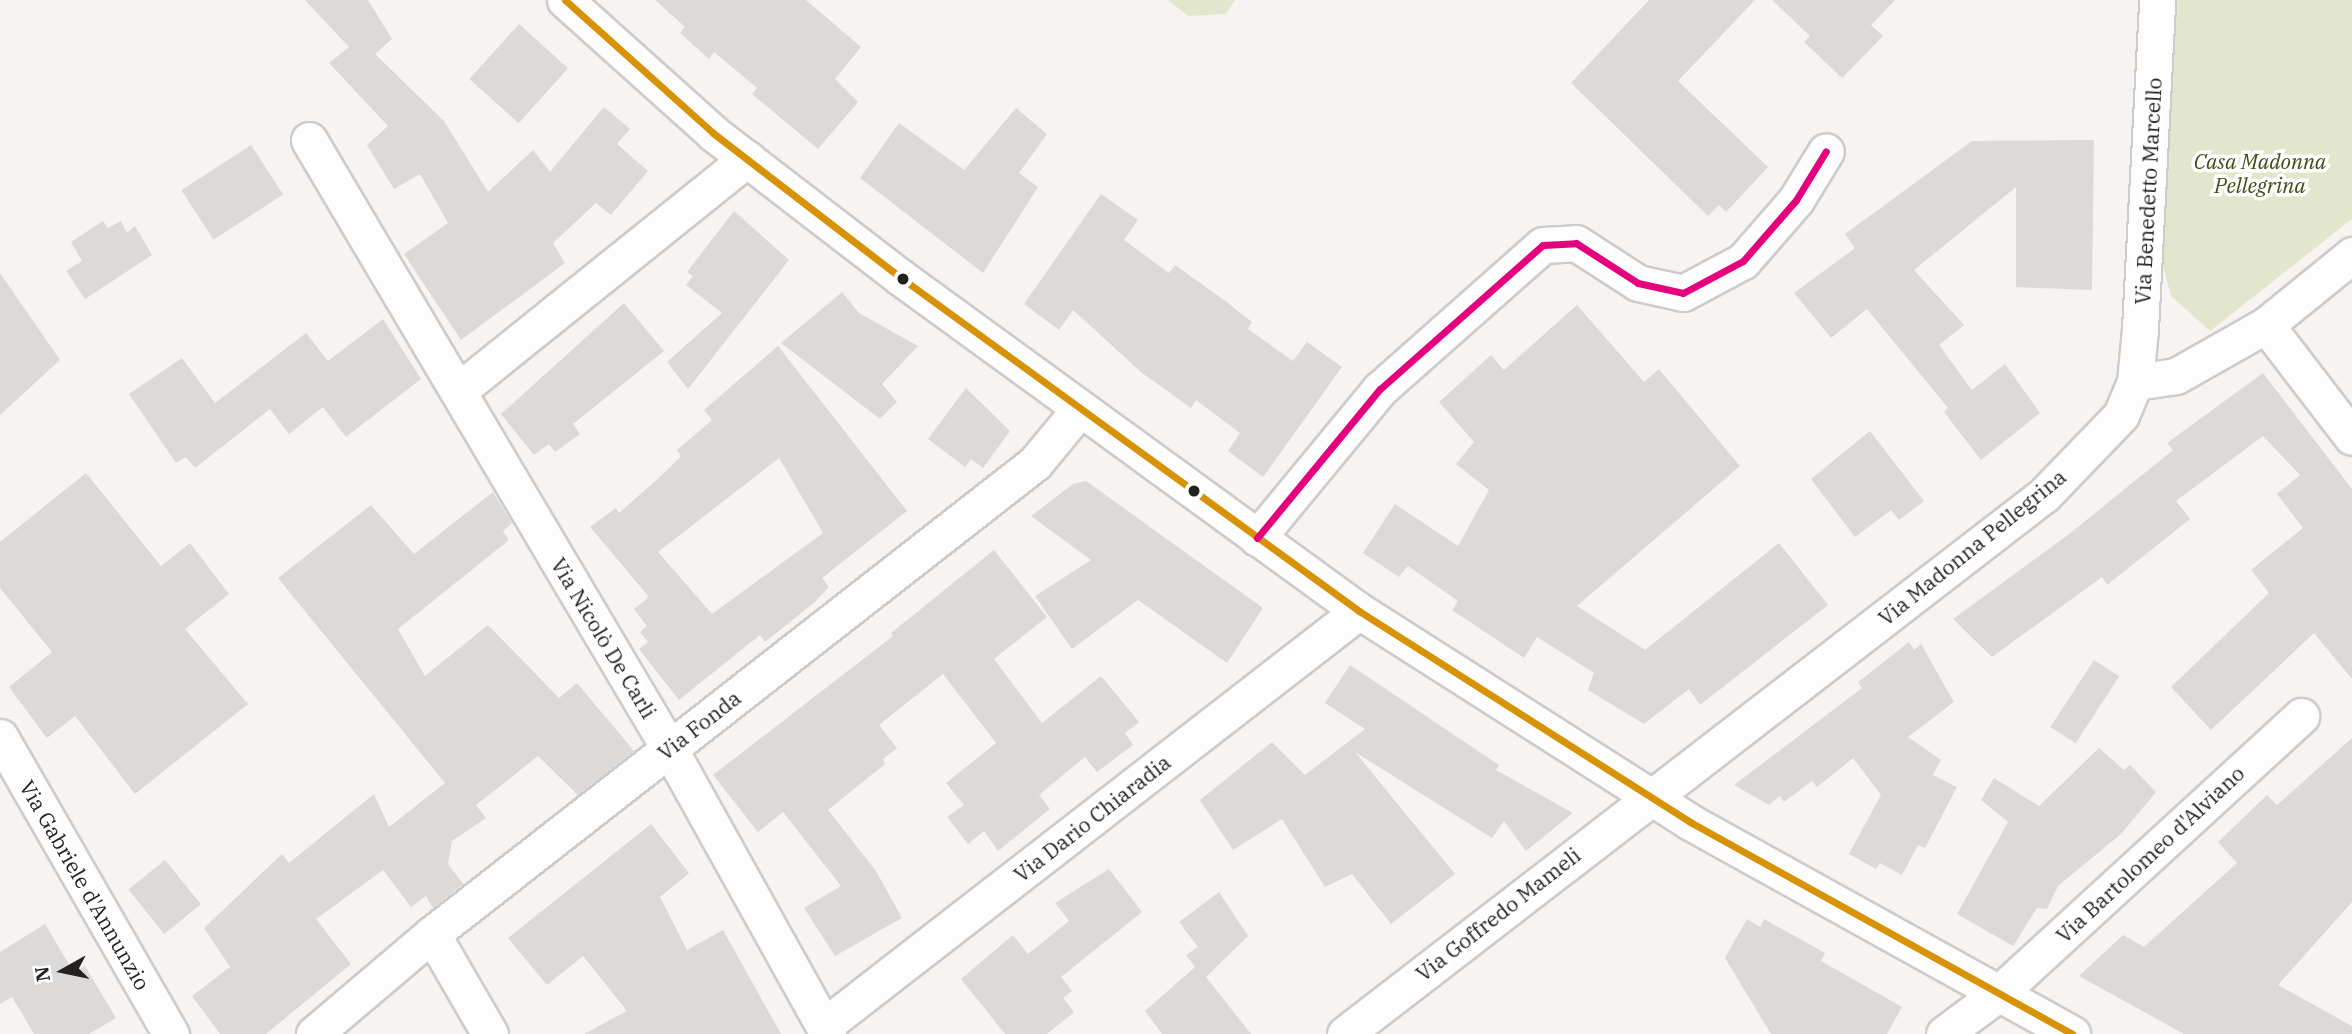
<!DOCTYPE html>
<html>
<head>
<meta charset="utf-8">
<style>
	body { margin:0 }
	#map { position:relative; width:2352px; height:1034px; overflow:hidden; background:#f6f3f1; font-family:"IBM Plex Serif",serif }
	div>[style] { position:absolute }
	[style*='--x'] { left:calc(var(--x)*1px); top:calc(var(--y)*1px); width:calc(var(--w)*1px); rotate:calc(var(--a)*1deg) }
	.green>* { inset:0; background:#e1e6cd }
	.building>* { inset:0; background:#dcd9d9; transform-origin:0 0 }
	.roads { filter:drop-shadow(2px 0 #cecccb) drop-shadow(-2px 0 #cecccb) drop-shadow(0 2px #cecccb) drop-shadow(0 -2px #cecccb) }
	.minor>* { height:35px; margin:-17.5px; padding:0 17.5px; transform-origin:17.5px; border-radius:17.5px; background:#fefdfd }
	.bus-1>* { height:7px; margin:-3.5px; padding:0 3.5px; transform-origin:3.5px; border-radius:3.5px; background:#d79205 }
	.bus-2>* { height:7px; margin:-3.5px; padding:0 3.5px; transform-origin:3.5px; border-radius:3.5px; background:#e5007d }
	.dots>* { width:19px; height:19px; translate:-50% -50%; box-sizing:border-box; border:4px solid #fff; border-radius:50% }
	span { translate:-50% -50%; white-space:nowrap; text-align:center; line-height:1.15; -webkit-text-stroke:7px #fff; paint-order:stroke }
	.park-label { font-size:21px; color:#414a14; font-style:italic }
	.street-label { font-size:21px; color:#242221 }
	.north { position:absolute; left:28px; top:936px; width:70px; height:70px; -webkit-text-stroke:5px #fff; paint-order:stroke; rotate:261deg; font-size:19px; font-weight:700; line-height:28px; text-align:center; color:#242221 }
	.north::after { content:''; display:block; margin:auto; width:24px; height:32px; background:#242221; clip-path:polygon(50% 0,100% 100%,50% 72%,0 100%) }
</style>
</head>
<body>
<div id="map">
	<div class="green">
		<i style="clip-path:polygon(1168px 0,1235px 0,1226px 14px,1188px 16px)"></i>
		<i style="clip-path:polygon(2172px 0,2352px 0,2352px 219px,2210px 331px,2171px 296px,2163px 266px)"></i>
	</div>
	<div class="building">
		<i style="clip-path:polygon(305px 0,368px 0,392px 39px,375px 54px,444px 121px,488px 192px,533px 150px,550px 172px,604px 107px,630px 129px,617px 144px,648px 171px,611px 215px,596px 203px,553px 243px,565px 263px,461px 340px,404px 254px,448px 223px,420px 174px,394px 189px,367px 145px,388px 126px,329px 63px,349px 47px)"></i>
		<i style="clip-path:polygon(655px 0,806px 0,861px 47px,835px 79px,858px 102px,818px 149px,752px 94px,757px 88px,714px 52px,709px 59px,680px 33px,685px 27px)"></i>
		<i style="clip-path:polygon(1649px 0,1755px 0,1678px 81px,1768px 167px,1726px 212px,1719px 205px,1708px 216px,1571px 83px)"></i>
		<i style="clip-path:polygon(1772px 0,1895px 0,1871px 25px,1883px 36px,1842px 78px,1804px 42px,1810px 36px)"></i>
		<i style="left:519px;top:24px;width:66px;height:74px;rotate:42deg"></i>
		<i style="clip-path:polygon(1016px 108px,1047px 134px,1019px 173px,1038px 187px,983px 273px,860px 178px,899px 123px,964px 170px)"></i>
		<i style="clip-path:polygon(2094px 140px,2092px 290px,2016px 287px,2016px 187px,1914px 270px,1964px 325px,1939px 345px,1972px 390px,2005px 364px,2040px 413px,1981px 460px,1944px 412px,1948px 408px,1867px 309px,1831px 338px,1794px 293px,1855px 248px,1845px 234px,1972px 141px)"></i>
		<i style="left:251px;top:145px;width:59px;height:83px;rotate:57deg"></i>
		<i style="clip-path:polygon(1101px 194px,1138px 220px,1124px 240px,1169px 273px,1175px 265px,1224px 300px,1252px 322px,1248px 329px,1293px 361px,1307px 342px,1342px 367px,1263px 477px,1228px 451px,1240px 433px,1196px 400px,1191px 408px,1142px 373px,1073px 310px,1059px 330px,1024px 304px)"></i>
		<i style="clip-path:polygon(734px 211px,789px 260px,688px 389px,667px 362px,722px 313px,686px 285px,693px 276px,687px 272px)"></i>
		<i style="clip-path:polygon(103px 221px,108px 228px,121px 221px,127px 233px,135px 226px,152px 255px,85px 299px,66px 271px,82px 261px,71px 242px)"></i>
		<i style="clip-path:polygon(0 273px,60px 360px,0 415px)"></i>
		<i style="clip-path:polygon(842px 292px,859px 313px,918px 346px,882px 384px,897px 402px,880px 419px,781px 343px)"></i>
		<i style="clip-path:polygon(624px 303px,664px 351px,573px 424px,580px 434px,555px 452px,549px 444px,534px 455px,501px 414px)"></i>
		<i style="clip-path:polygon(1577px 305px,1644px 382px,1659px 369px,1740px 466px,1577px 606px,1645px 650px,1779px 543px,1828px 605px,1700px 705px,1689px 689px,1644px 724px,1588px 690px,1594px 673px,1537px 637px,1524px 658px,1452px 610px,1458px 601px,1408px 566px,1399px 577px,1363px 553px,1395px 504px,1458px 546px,1489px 490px,1456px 464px,1474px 442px,1439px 402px,1491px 355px,1504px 370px)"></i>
		<i style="clip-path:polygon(383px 319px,421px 379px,346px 437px,323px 407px,289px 434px,270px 409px,195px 468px,186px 457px,176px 463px,129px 394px,182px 358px,215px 403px,306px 333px,328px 361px)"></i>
		<i style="clip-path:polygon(evenodd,778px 346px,907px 511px,822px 578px,829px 587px,815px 602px,765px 642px,760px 635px,679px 700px,639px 649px,648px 642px,640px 632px,647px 626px,634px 609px,649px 597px,590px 527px,616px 508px,619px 513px,662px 475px,681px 456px,677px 450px,712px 420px,704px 410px,778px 346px,779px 458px,823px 533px,712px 614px,658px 552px,779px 458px)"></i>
		<i style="clip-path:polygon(2263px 373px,2352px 489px,2352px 679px,2314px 633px,2211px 730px,2171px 687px,2269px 593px,2251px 570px,2303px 528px,2277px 494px,2300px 475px,2263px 436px,2176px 501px,2190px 519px,2107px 585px,2102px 577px,1992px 657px,1953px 619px,2068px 535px,2173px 450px,2167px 443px)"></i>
		<i style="clip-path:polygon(966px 388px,1010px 431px,983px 468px,971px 459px,965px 467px,928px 439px)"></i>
		<i style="clip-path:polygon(1870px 431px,1924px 501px,1899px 520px,1891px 510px,1855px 537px,1811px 479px)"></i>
		<i style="clip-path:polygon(86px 473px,161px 566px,190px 543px,229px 594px,185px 629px,248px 704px,135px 794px,75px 716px,47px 738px,9px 687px,52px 652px,0 588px,0 542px)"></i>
		<i style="clip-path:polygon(1086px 481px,1263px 608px,1227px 663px,1138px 600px,1072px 649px,1035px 596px,1091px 560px,1031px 516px,1073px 484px)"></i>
		<i style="clip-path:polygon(493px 492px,512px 523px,503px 531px,509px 540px,398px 629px,425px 676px,488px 625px,559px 698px,577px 683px,634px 751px,578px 795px,538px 756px,476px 805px,486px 818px,452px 841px,448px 864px,463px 884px,433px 908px,426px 896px,411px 907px,383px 870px,316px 919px,351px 964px,266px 1034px,220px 1034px,192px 996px,230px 967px,204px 928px,282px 854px,289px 863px,374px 794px,389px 827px,445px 783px,278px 578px,371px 505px,414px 554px)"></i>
		<i style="clip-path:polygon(994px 550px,1047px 617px,994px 659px,1042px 723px,1101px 676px,1139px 722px,1125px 733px,1133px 745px,1097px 772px,1085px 757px,1039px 795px,1050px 809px,998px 851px,984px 831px,968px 844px,947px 817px,964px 805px,946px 783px,996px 743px,943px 674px,879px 725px,897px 748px,883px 759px,885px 764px,828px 810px,876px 871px,902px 918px,835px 956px,804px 908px,841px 886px,783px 812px,758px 832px,713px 775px,893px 636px,891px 633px)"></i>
		<i style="clip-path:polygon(1909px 642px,1914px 650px,1921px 644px,1954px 702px,1908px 737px,1941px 760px,1933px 775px,1957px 787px,1925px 848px,1918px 845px,1902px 875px,1880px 863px,1876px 869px,1849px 854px,1881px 795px,1853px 758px,1817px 787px,1812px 781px,1784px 802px,1780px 796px,1769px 805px,1734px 785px,1862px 688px,1858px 682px)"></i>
		<i style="left:2094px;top:660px;width:30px;height:80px;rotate:33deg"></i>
		<i style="clip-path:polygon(1350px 665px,1499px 765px,1496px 770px,1573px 813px,1526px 851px,1504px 821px,1492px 838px,1355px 752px,1455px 874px,1391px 924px,1352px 874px,1325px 887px,1282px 819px,1233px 850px,1200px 800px,1272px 742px,1305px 775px,1365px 729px,1325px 703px)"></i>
		<i style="clip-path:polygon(2352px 738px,2352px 902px,2278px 985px,2352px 1026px,2352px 1034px,2184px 1034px,2079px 976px,2123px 935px,2144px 947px,2237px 863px,2218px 842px,2267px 795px,2277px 805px)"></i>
		<i style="clip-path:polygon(2099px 748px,2124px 770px,2130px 765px,2156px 792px,2121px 834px,2058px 886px,2047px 909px,2037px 908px,2013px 946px,1957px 914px,2008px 822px,1981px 800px,1994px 778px,2039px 806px)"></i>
		<i style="clip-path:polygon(651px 824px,689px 873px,660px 897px,687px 950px,723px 930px,781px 1034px,584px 1034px,627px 1011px,583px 956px,547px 985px,508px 938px)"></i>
		<i style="left:165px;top:860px;width:57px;height:47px;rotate:51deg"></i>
		<i style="clip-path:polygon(1109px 869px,1142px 912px,1061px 977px,1072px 991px,1063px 998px,1074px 1012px,1047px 1034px,1005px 1034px,961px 979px,1013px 935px,1028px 954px,1069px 921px,1055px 903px)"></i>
		<i style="clip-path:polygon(1219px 892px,1248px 936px,1206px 977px,1251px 1034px,1162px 1034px,1145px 1011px,1195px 967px,1186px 955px,1198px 947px,1179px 922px)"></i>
		<i style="clip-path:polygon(1747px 919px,1760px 927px,1764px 919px,1825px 953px,1821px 961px,1902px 1007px,1887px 1034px,1771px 1034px,1725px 958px)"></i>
		<i style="clip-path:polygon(45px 924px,74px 973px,85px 966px,116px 1018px,89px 1034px,34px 1034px,12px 997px,0 1004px,0 952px)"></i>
	</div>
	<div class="roads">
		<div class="minor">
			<i style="--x:565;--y:0;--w:199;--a:41.9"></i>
			<i style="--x:713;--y:133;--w:236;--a:37.6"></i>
			<i style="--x:900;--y:277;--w:568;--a:36.04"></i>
			<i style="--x:1359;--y:611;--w:393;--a:32.5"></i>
			<i style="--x:1690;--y:822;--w:437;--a:29"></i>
			<i style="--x:309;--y:140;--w:707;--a:59.37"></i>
			<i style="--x:669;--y:748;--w:327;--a:60.9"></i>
			<i style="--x:2266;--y:325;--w:141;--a:52.5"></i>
			<i style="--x:2135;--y:382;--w:41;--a:-8.3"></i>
			<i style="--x:2176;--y:376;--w:103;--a:-29.5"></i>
			<i style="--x:2266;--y:325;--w:111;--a:-39.1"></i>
			<i style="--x:458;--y:391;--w:371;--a:-38.8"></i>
			<i style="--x:1257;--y:538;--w:193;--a:-50.5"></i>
			<i style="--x:1380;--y:389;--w:217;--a:-41.5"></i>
			<i style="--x:1543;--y:245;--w:33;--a:-3"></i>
			<i style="--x:1576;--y:243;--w:74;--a:32.8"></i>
			<i style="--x:1638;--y:283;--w:46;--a:12.5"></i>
			<i style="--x:1683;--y:293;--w:68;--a:-28.1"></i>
			<i style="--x:1743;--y:261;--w:81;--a:-49"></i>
			<i style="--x:1796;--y:200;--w:57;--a:-58.5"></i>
			<i style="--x:0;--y:737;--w:343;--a:60.1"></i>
			<i style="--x:432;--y:934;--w:116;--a:59.9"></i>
			<i style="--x:824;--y:1026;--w:677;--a:-37.8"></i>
			<i style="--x:314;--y:1034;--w:155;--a:-40.3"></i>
			<i style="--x:432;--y:934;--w:765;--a:-37.99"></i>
			<i style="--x:1035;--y:463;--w:67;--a:-50.4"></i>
			<i style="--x:1345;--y:1034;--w:883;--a:-37.64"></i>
			<i style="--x:2044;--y:495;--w:111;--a:-46.1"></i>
			<i style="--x:2121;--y:415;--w:36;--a:-67"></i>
			<i style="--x:2135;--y:382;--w:53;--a:-84.6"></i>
			<i style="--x:2140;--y:329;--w:329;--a:-87"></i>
			<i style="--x:1944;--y:1034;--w:69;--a:-36.7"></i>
			<i style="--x:1999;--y:993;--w:410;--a:-42.5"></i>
		</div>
	</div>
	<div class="bus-1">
		<i style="--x:565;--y:0;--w:199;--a:41.9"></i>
		<i style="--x:713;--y:133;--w:236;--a:37.6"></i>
		<i style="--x:900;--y:277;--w:568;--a:36.04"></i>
		<i style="--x:1359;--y:611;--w:393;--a:32.5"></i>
		<i style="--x:1690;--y:822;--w:437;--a:29"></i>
	</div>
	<div class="bus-2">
		<i style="--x:1257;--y:538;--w:193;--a:-50.5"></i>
		<i style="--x:1380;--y:389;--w:217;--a:-41.5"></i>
		<i style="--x:1543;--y:245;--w:33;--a:-3"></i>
		<i style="--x:1576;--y:243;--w:74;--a:32.8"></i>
		<i style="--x:1638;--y:283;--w:46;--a:12.5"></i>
		<i style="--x:1683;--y:293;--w:68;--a:-28.1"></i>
		<i style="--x:1743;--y:261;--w:81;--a:-49"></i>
		<i style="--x:1796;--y:200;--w:57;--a:-58.5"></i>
	</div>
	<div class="dots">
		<i style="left:903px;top:279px;background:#242221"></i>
		<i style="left:1194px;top:491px;background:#242221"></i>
	</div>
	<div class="park-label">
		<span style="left:2260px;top:173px">Casa Madonna<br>Pellegrina</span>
	</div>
	<div class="street-label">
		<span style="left:2148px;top:191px;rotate:-87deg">Via Benedetto Marcello</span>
		<span style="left:1972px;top:547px;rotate:-39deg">Via Madonna Pellegrina</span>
		<span style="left:604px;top:638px;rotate:59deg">Via Nicolò De Carli</span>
		<span style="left:699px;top:725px;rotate:-38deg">Via Fonda</span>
		<span style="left:1092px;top:818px;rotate:-38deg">Via Dario Chiaradia</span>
		<span style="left:2150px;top:854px;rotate:-43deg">Via Bartolomeo d'Alviano</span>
		<span style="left:85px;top:885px;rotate:60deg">Via Gabriele d'Annunzio</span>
		<span style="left:1498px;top:914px;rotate:-38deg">Via Goffredo Mameli</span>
	</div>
	<div class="north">N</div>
</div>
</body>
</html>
